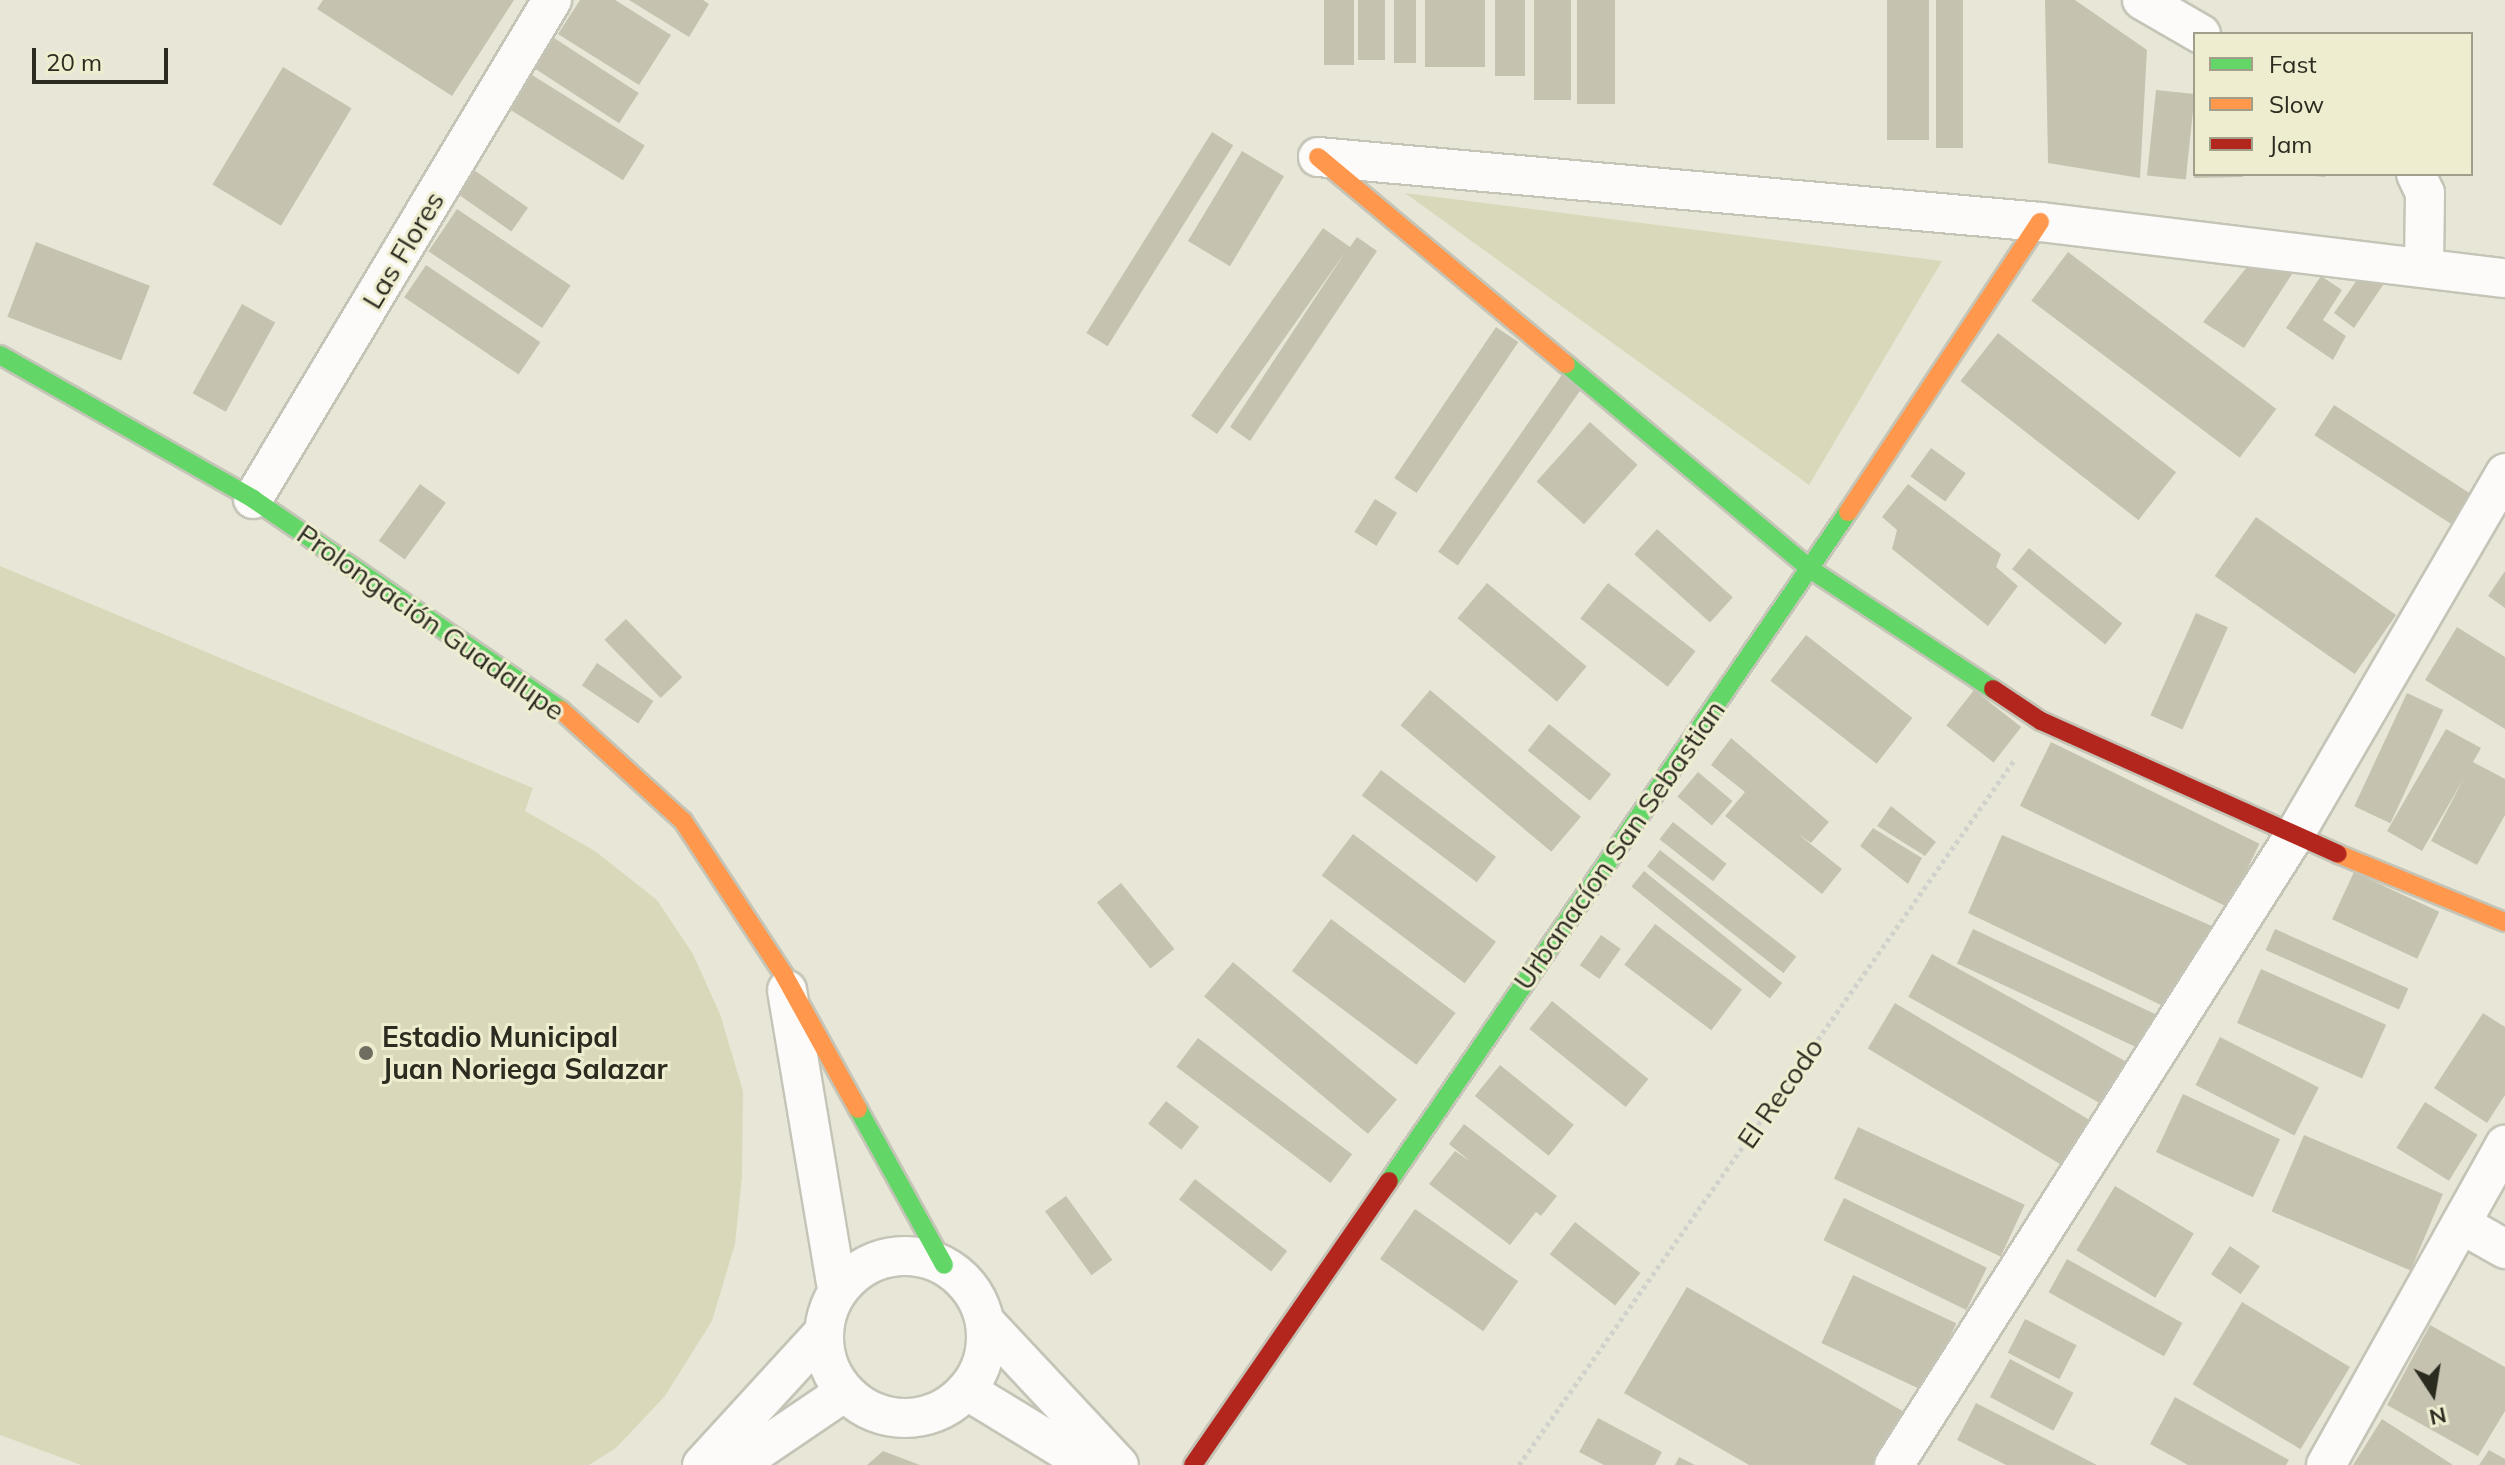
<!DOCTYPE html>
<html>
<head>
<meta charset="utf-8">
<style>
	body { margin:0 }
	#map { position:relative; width:2505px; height:1465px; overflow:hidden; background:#e8e7d7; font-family:Mulish,sans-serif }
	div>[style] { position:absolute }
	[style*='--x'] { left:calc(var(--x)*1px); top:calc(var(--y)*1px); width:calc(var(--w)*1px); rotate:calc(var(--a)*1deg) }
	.green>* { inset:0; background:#dad8bb }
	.building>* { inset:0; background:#c5c3b0; transform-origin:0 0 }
	.path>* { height:5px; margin-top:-2.5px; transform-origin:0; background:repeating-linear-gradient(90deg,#d2d2cd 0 4px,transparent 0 8px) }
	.roads { filter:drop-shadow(2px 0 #c4c4b7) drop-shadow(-2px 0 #c4c4b7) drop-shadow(0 2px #c4c4b7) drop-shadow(0 -2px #c4c4b7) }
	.street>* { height:38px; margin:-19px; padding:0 19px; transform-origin:19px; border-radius:19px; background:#fcfbf9 }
	.street>.ring { margin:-19px; padding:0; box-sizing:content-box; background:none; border:38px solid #fcfbf9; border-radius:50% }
	.fast>* { height:18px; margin:-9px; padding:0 9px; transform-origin:9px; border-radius:9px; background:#63d668 }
	.slow>* { height:18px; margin:-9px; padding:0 9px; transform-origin:9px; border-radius:9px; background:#ff974d }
	.jam>* { height:18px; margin:-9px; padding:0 9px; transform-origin:9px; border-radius:9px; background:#b3261e }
	.dots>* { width:22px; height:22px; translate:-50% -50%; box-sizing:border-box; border:4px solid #efedd0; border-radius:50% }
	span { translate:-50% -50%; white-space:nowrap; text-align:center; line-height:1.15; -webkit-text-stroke:6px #efedd0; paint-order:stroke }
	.street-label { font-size:28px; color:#2c2b20 }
	.poi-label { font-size:28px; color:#2c2b20; font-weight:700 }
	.left { translate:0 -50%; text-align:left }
	.legend { position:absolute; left:2193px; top:32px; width:280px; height:144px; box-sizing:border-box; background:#efedd0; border:2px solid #a19f8a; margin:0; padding:10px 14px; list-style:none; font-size:24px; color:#2c2b20 }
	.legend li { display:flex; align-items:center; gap:16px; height:40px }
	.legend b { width:40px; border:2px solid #a19f8a }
	.north { position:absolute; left:2393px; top:1353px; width:80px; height:80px; -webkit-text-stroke:6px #efedd0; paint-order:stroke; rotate:168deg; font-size:22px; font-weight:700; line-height:32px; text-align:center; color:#2c2b20 }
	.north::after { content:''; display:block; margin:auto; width:28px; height:36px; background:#2c2b20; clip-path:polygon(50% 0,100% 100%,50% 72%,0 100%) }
	.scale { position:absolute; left:32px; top:48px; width:136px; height:36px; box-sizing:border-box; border:4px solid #2c2b20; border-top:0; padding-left:10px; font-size:24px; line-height:28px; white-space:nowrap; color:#2c2b20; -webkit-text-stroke:6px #efedd0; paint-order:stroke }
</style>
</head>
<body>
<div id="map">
	<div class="green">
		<i style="clip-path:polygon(1405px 193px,1942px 261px,1809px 485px)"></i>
		<i style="clip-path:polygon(0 566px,533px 788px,525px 811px,595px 851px,657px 900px,693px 954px,720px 1014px,743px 1091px,742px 1177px,735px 1244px,712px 1321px,665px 1396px,616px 1448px,589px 1465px,81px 1465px,0 1435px)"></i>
	</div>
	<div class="building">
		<i style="clip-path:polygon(323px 0,514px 0,452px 96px,317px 9px)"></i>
		<i style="clip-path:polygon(580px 0,615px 0,671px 35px,639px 85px,558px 34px)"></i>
		<i style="clip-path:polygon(629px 0,703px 0,709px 4px,689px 37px)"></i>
		<i style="left:1324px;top:0;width:30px;height:65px"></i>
		<i style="left:1358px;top:0;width:27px;height:60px"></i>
		<i style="left:1394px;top:0;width:22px;height:63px"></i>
		<i style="left:1425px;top:0;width:60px;height:67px"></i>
		<i style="left:1495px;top:0;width:30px;height:76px"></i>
		<i style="left:1534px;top:0;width:37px;height:100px"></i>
		<i style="left:1577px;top:0;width:38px;height:104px"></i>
		<i style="left:1887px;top:0;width:42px;height:140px"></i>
		<i style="left:1936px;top:0;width:27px;height:148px"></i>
		<i style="clip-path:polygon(2045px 0,2075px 0,2147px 50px,2140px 178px,2048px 163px)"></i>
		<i style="left:554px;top:38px;width:101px;height:36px;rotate:33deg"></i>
		<i style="left:283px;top:67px;width:80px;height:137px;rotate:31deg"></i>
		<i style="left:532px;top:75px;width:133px;height:41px;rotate:32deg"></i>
		<i style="left:2156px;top:90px;width:39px;height:86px;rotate:6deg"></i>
		<i style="left:1212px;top:132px;width:25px;height:237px;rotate:32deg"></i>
		<i style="left:1242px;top:151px;width:49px;height:105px;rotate:31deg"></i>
		<i style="left:474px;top:170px;width:66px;height:29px;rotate:35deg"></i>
		<i style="clip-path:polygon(2195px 174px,2242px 174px,2243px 177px,2194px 178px)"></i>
		<i style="clip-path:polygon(2291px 174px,2326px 174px,2325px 177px)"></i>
		<i style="left:457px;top:209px;width:137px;height:51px;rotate:34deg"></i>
		<i style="clip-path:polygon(1323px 228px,1350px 247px,1357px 237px,1377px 251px,1250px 441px,1230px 427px,1346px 251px,1217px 434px,1191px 416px)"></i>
		<i style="left:36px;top:242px;width:122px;height:80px;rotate:21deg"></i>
		<i style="left:2068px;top:252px;width:261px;height:61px;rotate:37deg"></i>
		<i style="left:426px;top:265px;width:138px;height:39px;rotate:34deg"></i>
		<i style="clip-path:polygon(2247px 267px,2294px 271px,2244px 348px,2203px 322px)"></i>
		<i style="clip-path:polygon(2321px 276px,2342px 290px,2323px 320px,2346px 336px,2333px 360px,2286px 328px)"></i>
		<i style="clip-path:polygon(2357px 280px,2385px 282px,2354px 328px,2334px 313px)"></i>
		<i style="left:242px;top:304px;width:38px;height:102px;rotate:29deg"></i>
		<i style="left:1496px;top:327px;width:27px;height:182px;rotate:34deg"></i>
		<i style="left:1998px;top:333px;width:226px;height:61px;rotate:38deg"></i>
		<i style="left:1566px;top:369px;width:24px;height:223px;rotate:35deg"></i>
		<i style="left:2334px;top:405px;width:166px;height:36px;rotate:33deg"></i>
		<i style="left:1590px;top:422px;width:64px;height:80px;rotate:42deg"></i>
		<i style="left:1931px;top:448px;width:43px;height:35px;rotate:36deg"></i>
		<i style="left:420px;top:484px;width:32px;height:70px;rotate:36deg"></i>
		<i style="clip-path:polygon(1908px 484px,2001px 554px,1996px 567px,2018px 586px,1988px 626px,1892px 549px,1897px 530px,1882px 517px)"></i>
		<i style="left:1375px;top:499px;width:26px;height:39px;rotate:32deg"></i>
		<i style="left:2256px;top:517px;width:171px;height:72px;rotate:35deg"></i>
		<i style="left:1657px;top:529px;width:102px;height:34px;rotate:42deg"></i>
		<i style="left:2029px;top:548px;width:120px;height:27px;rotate:39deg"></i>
		<i style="clip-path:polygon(2505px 571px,2505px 608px,2488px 596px)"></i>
		<i style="left:1487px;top:583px;width:130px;height:46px;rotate:40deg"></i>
		<i style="left:1608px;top:583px;width:111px;height:45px;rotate:38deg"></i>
		<i style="left:2196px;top:613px;width:35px;height:112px;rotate:24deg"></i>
		<i style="left:626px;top:619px;width:81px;height:30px;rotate:46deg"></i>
		<i style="clip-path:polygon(2457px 627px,2505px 657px,2505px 729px,2425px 680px)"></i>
		<i style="left:1806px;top:635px;width:135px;height:58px;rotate:38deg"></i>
		<i style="left:597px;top:663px;width:68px;height:27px;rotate:34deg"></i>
		<i style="left:1430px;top:690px;width:197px;height:46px;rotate:40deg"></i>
		<i style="left:1974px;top:690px;width:60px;height:45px;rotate:38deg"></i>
		<i style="left:2407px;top:693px;width:40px;height:125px;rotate:25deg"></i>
		<i style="left:1549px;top:724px;width:80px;height:34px;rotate:39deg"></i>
		<i style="clip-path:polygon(2446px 729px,2481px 748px,2473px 762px,2505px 779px,2505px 815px,2477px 865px,2431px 841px,2464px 778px,2422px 851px,2387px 831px)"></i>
		<i style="clip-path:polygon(1731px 738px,1829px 822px,1811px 843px,1798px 834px,1842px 869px,1822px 894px,1725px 816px,1745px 792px,1711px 765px)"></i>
		<i style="left:2051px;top:742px;width:232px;height:71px;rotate:26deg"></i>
		<i style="left:1381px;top:770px;width:144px;height:32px;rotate:37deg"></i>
		<i style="left:1698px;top:772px;width:45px;height:32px;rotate:40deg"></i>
		<i style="clip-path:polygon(1891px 806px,1936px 842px,1925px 856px,1877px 826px)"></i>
		<i style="left:1673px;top:822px;width:68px;height:22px;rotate:38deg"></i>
		<i style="clip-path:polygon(1873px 828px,1922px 858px,1908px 884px,1860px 846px)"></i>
		<i style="left:1353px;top:834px;width:179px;height:52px;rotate:37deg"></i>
		<i style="clip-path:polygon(2002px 835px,2212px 926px,2161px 1005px,1968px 913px)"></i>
		<i style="left:1660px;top:850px;width:173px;height:21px;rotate:38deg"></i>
		<i style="left:1644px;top:871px;width:178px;height:20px;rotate:39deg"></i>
		<i style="left:2354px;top:872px;width:94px;height:52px;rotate:25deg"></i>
		<i style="left:1121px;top:883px;width:85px;height:31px;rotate:51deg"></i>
		<i style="left:1331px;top:919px;width:156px;height:65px;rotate:37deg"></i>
		<i style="left:1655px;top:924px;width:109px;height:51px;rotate:37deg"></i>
		<i style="left:1973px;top:929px;width:201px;height:38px;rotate:25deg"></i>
		<i style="left:2275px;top:929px;width:146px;height:23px;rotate:24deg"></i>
		<i style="left:1601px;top:935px;width:24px;height:37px;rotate:35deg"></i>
		<i style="left:1932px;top:954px;width:221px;height:49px;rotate:29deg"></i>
		<i style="left:1233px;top:962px;width:214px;height:45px;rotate:40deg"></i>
		<i style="left:2261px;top:969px;width:137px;height:59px;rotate:24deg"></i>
		<i style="left:1552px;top:1001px;width:124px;height:36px;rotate:39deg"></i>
		<i style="left:1895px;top:1003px;width:227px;height:53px;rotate:31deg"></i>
		<i style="clip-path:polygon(2483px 1013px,2505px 1027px,2505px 1095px,2487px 1123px,2434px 1088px)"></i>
		<i style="left:2220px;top:1037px;width:111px;height:54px;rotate:27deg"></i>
		<i style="left:1198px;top:1038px;width:193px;height:36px;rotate:37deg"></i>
		<i style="left:1500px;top:1065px;width:95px;height:40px;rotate:39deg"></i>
		<i style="left:2183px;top:1094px;width:107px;height:64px;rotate:25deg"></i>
		<i style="left:1166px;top:1101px;width:42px;height:29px;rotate:38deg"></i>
		<i style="left:2425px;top:1102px;width:62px;height:54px;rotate:32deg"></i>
		<i style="clip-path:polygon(1464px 1124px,1557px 1196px,1541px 1216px,1536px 1212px,1510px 1245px,1429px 1184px,1455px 1151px,1471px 1162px,1449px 1144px)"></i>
		<i style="left:1858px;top:1127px;width:184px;height:57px;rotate:25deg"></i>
		<i style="left:2304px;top:1135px;width:151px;height:83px;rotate:23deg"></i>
		<i style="left:1195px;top:1179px;width:117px;height:26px;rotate:38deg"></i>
		<i style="left:2115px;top:1186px;width:92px;height:75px;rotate:31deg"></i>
		<i style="left:1066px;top:1196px;width:79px;height:26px;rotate:54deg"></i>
		<i style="left:1844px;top:1198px;width:159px;height:47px;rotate:26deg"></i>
		<i style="left:1415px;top:1209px;width:126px;height:61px;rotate:35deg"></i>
		<i style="left:1575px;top:1222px;width:83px;height:41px;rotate:38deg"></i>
		<i style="left:2230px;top:1246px;width:36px;height:34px;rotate:34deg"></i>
		<i style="left:2067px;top:1259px;width:132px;height:38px;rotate:29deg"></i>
		<i style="left:1853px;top:1275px;width:114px;height:75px;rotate:25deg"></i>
		<i style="clip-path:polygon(1687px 1287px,1906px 1413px,1875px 1465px,1749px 1465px,1624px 1393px)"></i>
		<i style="left:2242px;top:1302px;width:126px;height:96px;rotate:31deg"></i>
		<i style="left:2025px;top:1319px;width:58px;height:38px;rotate:27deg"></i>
		<i style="clip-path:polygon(2430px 1325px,2505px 1367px,2505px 1411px,2478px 1456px,2387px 1405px)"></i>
		<i style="left:2010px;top:1359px;width:72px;height:43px;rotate:28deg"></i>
		<i style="clip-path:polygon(2175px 1397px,2289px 1460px,2286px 1465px,2188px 1465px,2150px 1444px)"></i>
		<i style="clip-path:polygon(1976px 1403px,2097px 1465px,2006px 1465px,1957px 1440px)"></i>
		<i style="clip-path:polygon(1598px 1418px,1662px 1452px,1655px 1465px,1604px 1465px,1579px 1452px)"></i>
		<i style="clip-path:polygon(2382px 1419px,2453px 1465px,2353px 1465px)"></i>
		<i style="clip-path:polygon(2489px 1450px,2505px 1459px,2505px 1465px,2479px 1465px)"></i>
		<i style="clip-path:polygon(883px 1451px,920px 1465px,867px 1465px)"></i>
		<i style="clip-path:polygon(1679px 1457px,1695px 1465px,1675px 1465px)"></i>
	</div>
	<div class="path">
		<i style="--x:1519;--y:1465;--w:863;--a:-54.91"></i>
	</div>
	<div class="roads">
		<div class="street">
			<i style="--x:2142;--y:0;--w:68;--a:30"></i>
			<i style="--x:1318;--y:157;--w:725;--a:5.14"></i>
			<i style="--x:2040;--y:222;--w:468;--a:6.9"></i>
			<i style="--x:2416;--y:174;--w:21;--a:65"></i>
			<i style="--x:2425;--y:193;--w:75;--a:90.8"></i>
			<i style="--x:253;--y:499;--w:582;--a:-59.07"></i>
			<i style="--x:787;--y:990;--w:304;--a:80.5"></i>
			<i style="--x:2461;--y:1224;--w:51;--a:29.6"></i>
			<i class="ring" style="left:824px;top:1256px;width:124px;height:124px"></i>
			<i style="--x:985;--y:1322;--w:196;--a:46.9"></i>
			<i style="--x:966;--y:1390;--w:144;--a:31.4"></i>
			<i style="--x:702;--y:1465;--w:179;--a:-47.5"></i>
			<i style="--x:737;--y:1465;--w:130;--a:-34.1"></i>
			<i style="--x:1894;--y:1465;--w:745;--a:-57.55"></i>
			<i style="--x:2294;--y:836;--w:420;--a:-59.8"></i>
			<i style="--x:2326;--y:1465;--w:367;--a:-60.8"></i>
		</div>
		<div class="fast">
			<i style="--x:0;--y:355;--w:291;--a:29.6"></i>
			<i style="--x:253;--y:499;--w:373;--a:34.4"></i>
			<i style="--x:1566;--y:364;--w:319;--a:40"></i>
			<i style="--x:1810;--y:569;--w:219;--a:33.3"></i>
			<i style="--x:858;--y:1109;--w:178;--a:61.1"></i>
			<i style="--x:1389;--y:1181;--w:811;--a:-55.55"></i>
		</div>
		<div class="slow">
			<i style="--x:1318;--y:157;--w:323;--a:39.9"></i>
			<i style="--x:1848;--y:512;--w:348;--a:-56.5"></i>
			<i style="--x:561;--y:710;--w:165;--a:42.3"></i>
			<i style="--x:683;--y:821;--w:184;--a:56.7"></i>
			<i style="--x:784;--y:975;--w:153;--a:61.1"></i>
			<i style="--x:2338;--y:854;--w:180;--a:22.2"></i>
		</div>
		<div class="jam">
			<i style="--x:1993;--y:689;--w:58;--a:33.7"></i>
			<i style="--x:2041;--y:721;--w:325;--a:24.1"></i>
			<i style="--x:1193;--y:1465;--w:345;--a:-55.4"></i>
		</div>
	</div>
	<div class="dots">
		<i style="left:366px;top:1053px;background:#6e6d60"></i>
	</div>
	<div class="street-label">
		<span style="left:403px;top:250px;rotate:-59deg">Las Flores</span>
		<span style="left:431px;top:622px;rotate:35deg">Prolongación Guadalupe</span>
		<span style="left:1619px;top:845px;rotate:-55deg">Urbanacíon San Sebastian</span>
		<span style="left:1780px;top:1093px;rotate:-55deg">El Recodo</span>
	</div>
	<div class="poi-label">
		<span class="left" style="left:382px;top:1053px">Estadio Municipal<br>Juan Noriega Salazar</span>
	</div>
	<ul class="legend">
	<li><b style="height:10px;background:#63d668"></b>Fast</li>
	<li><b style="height:10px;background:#ff974d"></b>Slow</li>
	<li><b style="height:10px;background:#b3261e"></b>Jam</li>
	</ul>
	<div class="north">N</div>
	<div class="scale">20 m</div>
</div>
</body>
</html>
